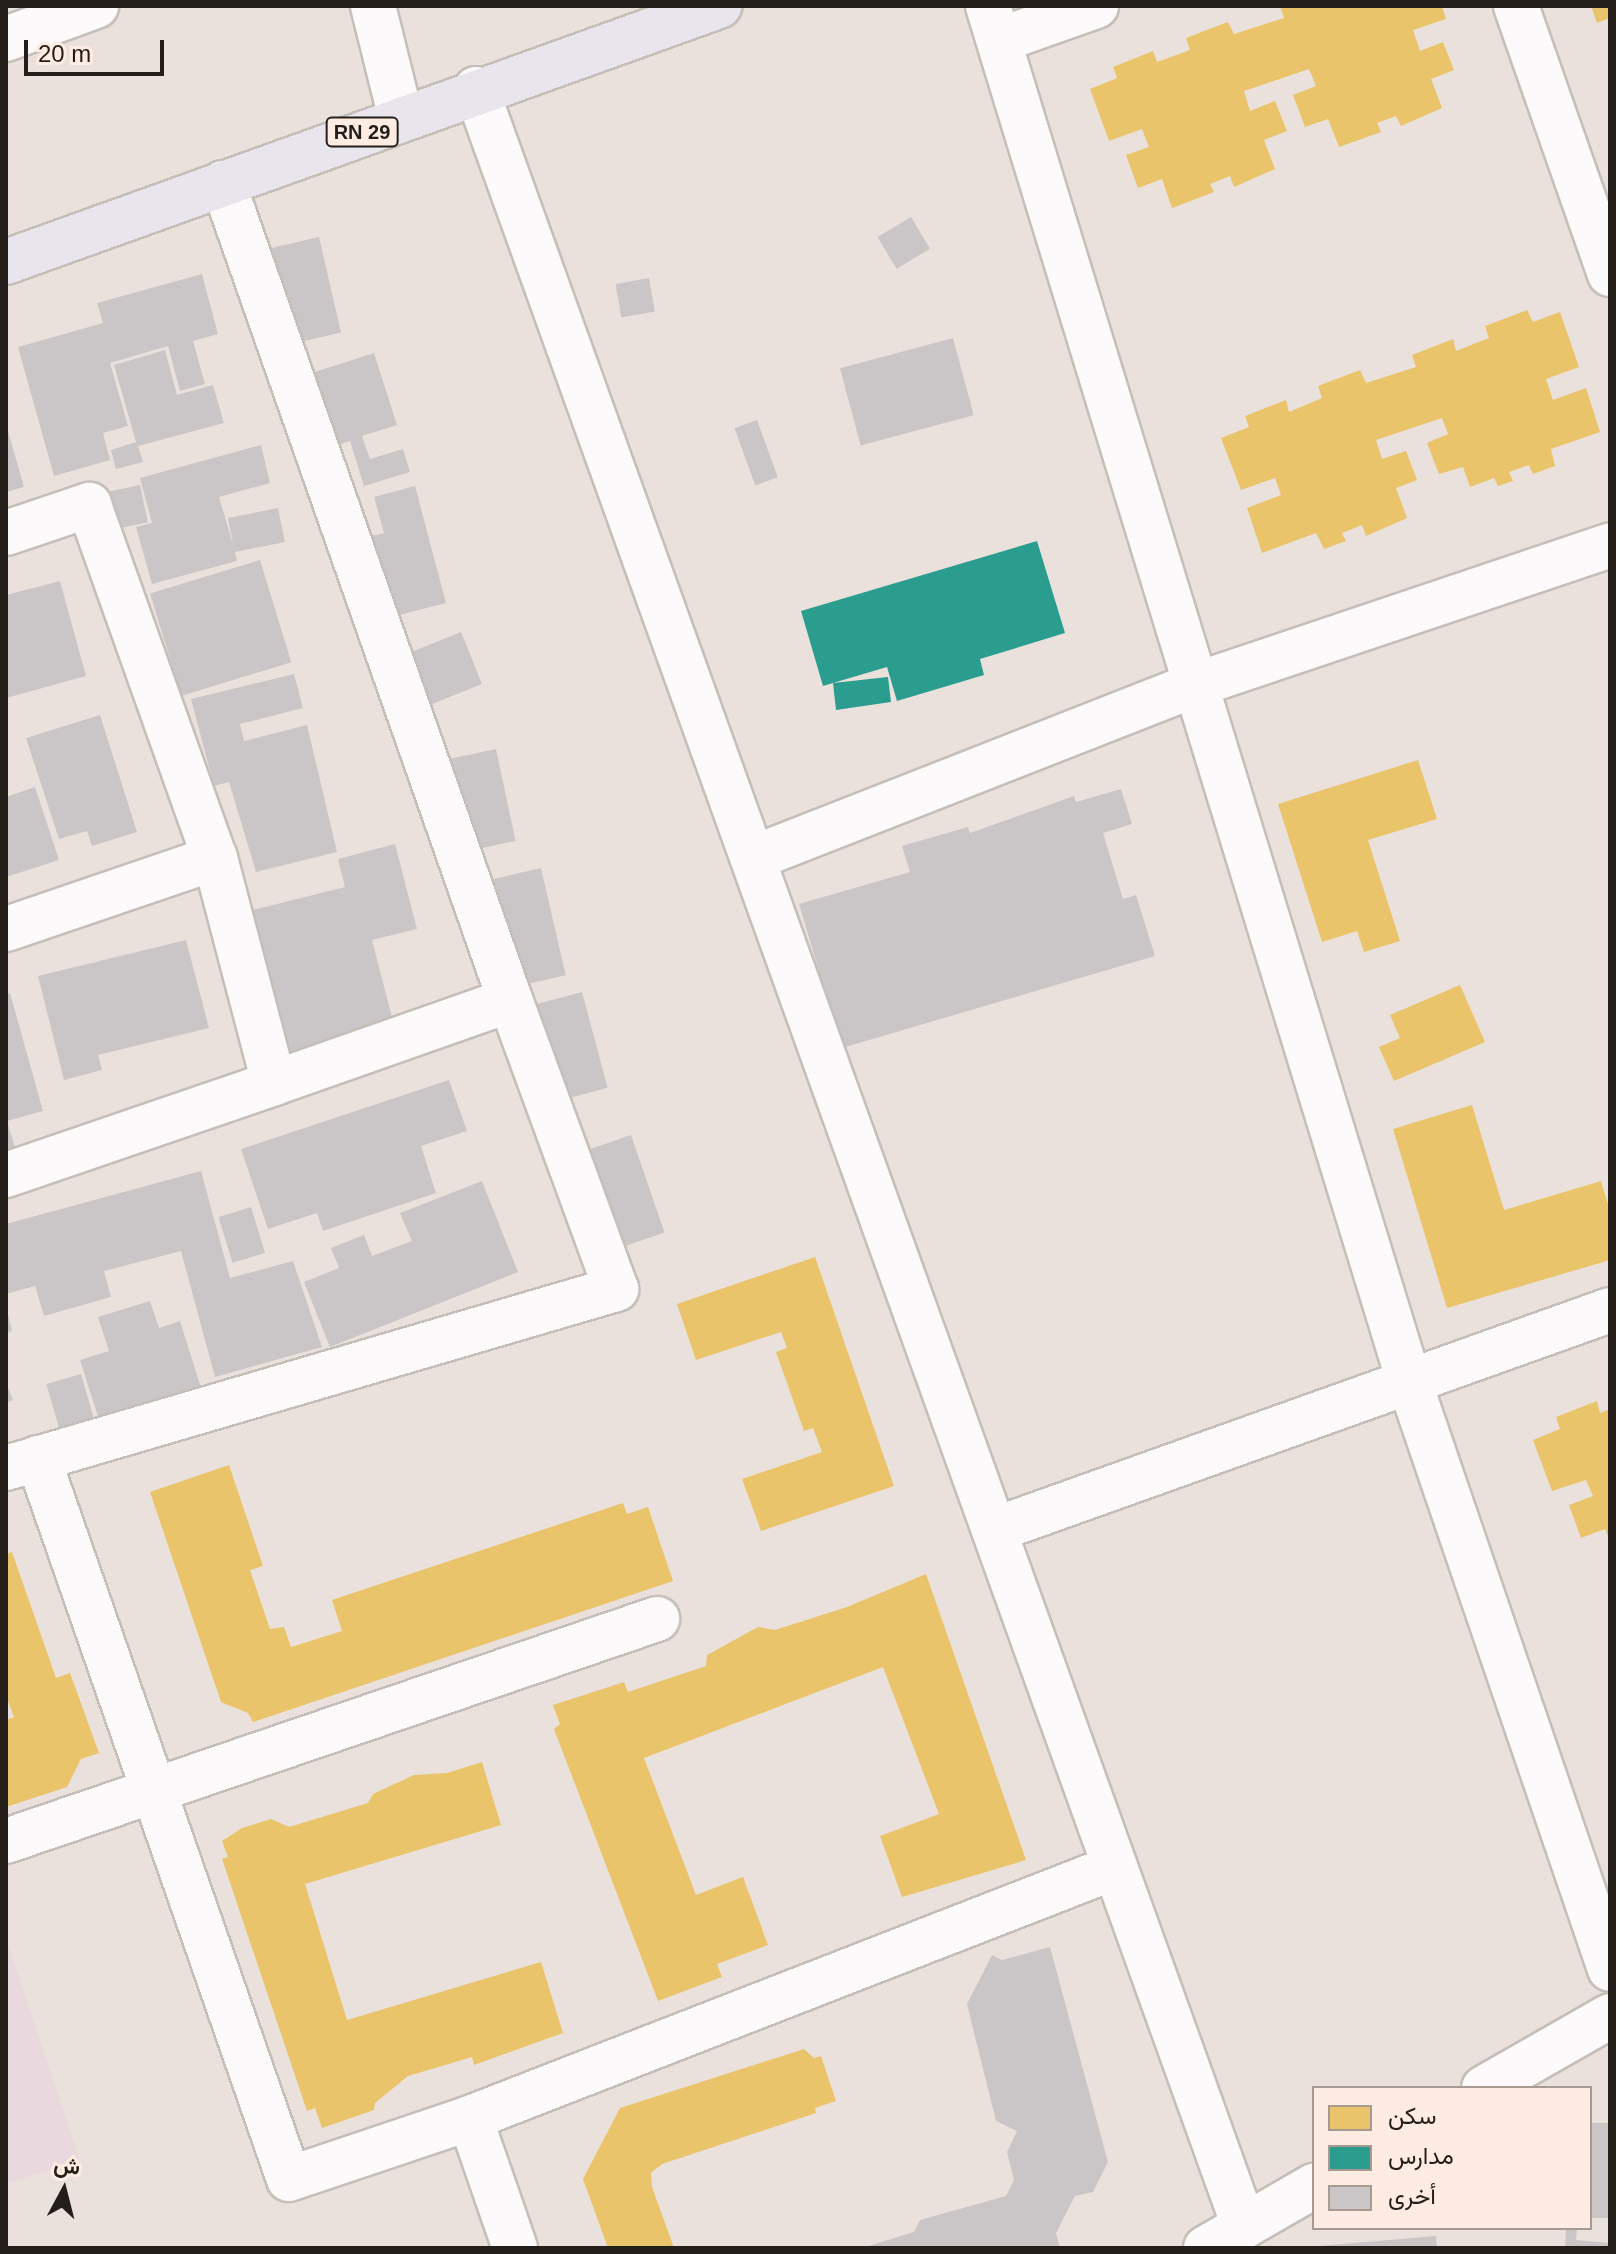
<!DOCTYPE html>
<html>
<head>
<meta charset="utf-8">
<style>
	body { margin:0 }
	#map { position:relative; width:1616px; height:2254px; overflow:hidden; background:#ebe1dc; font-family:Helvetica,Vazirmatn,sans-serif }
	div>[style] { position:absolute }
	[style*='--x'] { left:calc(var(--x)*1px); top:calc(var(--y)*1px); width:calc(var(--w)*1px); rotate:calc(var(--a)*1deg) }
	.medical>* { inset:0; background:#e9d9de }
	.homes>* { inset:0; background:#e9c46a }
	.schools>* { inset:0; background:#2a9d8f }
	.building>* { inset:0; background:#cac6c7; transform-origin:0 0 }
	.roads { filter:drop-shadow(2px 0 #c5beb9) drop-shadow(-2px 0 #c5beb9) drop-shadow(0 2px #c5beb9) drop-shadow(0 -2px #c5beb9) }
	.minor>* { height:44px; margin:-22px; padding:0 22px; transform-origin:22px; border-radius:22px; background:#fcfafa }
	.primary>* { height:44px; margin:-22px; padding:0 22px; transform-origin:22px; border-radius:22px; background:#e8e5ec }
	span { translate:-50% -50%; white-space:nowrap; text-align:center; line-height:1.15; -webkit-text-stroke:8px #feece3; paint-order:stroke }
	.shield-label span { padding:2px 6px; background:#feece3; border:2px solid; border-radius:6px; -webkit-text-stroke-width:0 }
	.shield-label { font-size:20px; color:#241e1b; font-weight:700 }
	.frame { position:absolute; inset:0; border:8px solid #241e1b; pointer-events:none }
	.legend { position:absolute; left:1312px; top:2086px; width:280px; height:144px; box-sizing:border-box; background:#feece3; border:2px solid #a79a93; margin:0; padding:10px 14px; list-style:none; font-size:24px; color:#241e1b }
	.legend li { display:flex; align-items:center; gap:16px; height:40px }
	.legend b { width:40px; border:2px solid #a79a93 }
	.north { position:absolute; left:24px; top:2150px; width:80px; height:80px; -webkit-text-stroke:6px #feece3; paint-order:stroke; rotate:7deg; font-size:22px; font-weight:700; line-height:32px; text-align:center; color:#241e1b }
	.north::after { content:''; display:block; margin:auto; width:28px; height:36px; background:#241e1b; clip-path:polygon(50% 0,100% 100%,50% 72%,0 100%) }
	.scale { position:absolute; left:24px; top:40px; width:140px; height:36px; box-sizing:border-box; border:4px solid #241e1b; border-top:0; padding-left:10px; font-size:24px; line-height:28px; white-space:nowrap; color:#241e1b; -webkit-text-stroke:6px #feece3; paint-order:stroke }
</style>
</head>
<body>
<div id="map">
	<div class="medical">
		<i style="clip-path:polygon(6px 1939px,80px 2160px,6px 2184px)"></i>
	</div>
	<div class="homes">
		<i style="clip-path:polygon(1280px 6px,1442px 6px,1446px 19px,1413px 30px,1420px 51px,1443px 42px,1454px 70px,1431px 79px,1442px 108px,1401px 126px,1396px 116px,1377px 123px,1381px 132px,1339px 147px,1328px 119px,1305px 127px,1293px 95px,1316px 86px,1309px 69px,1244px 91px,1250px 111px,1275px 101px,1287px 131px,1264px 140px,1275px 169px,1234px 187px,1230px 176px,1210px 184px,1214px 192px,1172px 208px,1162px 179px,1138px 188px,1126px 155px,1149px 147px,1142px 129px,1109px 141px,1090px 89px,1117px 78px,1113px 67px,1153px 51px,1157px 62px,1190px 50px,1186px 38px,1228px 22px,1234px 34px,1284px 18px)"></i>
		<i style="clip-path:polygon(1591px 6px,1610px 6px,1610px 18px,1597px 23px)"></i>
		<i style="clip-path:polygon(1527px 310px,1533px 322px,1560px 312px,1579px 367px,1546px 379px,1553px 400px,1586px 388px,1600px 432px,1551px 449px,1555px 466px,1533px 474px,1529px 465px,1509px 472px,1513px 481px,1498px 486px,1494px 478px,1470px 487px,1463px 467px,1439px 474px,1427px 443px,1448px 434px,1442px 418px,1376px 440px,1382px 459px,1406px 451px,1417px 480px,1396px 488px,1407px 518px,1366px 536px,1362px 525px,1342px 533px,1346px 541px,1324px 549px,1316px 533px,1262px 553px,1247px 508px,1281px 495px,1275px 478px,1241px 490px,1221px 438px,1249px 427px,1245px 416px,1286px 400px,1289px 412px,1322px 398px,1318px 386px,1360px 370px,1366px 383px,1416px 367px,1412px 355px,1453px 339px,1456px 351px,1489px 338px,1485px 326px)"></i>
		<i style="clip-path:polygon(1418px 760px,1437px 819px,1368px 840px,1400px 941px,1364px 952px,1357px 931px,1322px 942px,1278px 804px)"></i>
		<i style="clip-path:polygon(1460px 985px,1485px 1042px,1394px 1081px,1379px 1047px,1400px 1038px,1390px 1015px)"></i>
		<i style="clip-path:polygon(1472px 1105px,1504px 1210px,1601px 1181px,1610px 1211px,1610px 1260px,1447px 1308px,1393px 1129px)"></i>
		<i style="clip-path:polygon(815px 1257px,894px 1486px,761px 1531px,742px 1479px,822px 1452px,813px 1428px,804px 1431px,776px 1352px,787px 1348px,781px 1332px,696px 1360px,677px 1304px)"></i>
		<i style="clip-path:polygon(1597px 1401px,1600px 1413px,1610px 1409px,1610px 1541px,1605px 1529px,1581px 1538px,1569px 1505px,1593px 1496px,1586px 1480px,1552px 1491px,1533px 1440px,1560px 1429px,1556px 1417px)"></i>
		<i style="clip-path:polygon(229px 1465px,263px 1566px,250px 1570px,270px 1629px,284px 1627px,291px 1647px,342px 1631px,332px 1600px,623px 1503px,627px 1514px,648px 1507px,673px 1581px,253px 1722px,248px 1713px,221px 1702px,150px 1492px)"></i>
		<i style="clip-path:polygon(12px 1552px,56px 1678px,70px 1673px,99px 1753px,81px 1759px,67px 1787px,6px 1807px,6px 1720px,14px 1717px,6px 1696px,6px 1554px)"></i>
		<i style="clip-path:polygon(926px 1574px,1026px 1860px,902px 1897px,880px 1836px,939px 1814px,883px 1667px,644px 1758px,696px 1895px,743px 1877px,768px 1945px,717px 1964px,722px 1977px,658px 2001px,554px 1729px,560px 1724px,553px 1705px,624px 1682px,628px 1692px,706px 1666px,707px 1655px,758px 1627px,775px 1630px,847px 1607px)"></i>
		<i style="clip-path:polygon(482px 1762px,501px 1825px,305px 1884px,347px 2020px,541px 1962px,563px 2033px,474px 2065px,472px 2057px,408px 2076px,375px 2103px,374px 2110px,322px 2128px,315px 2108px,307px 2111px,222px 1859px,228px 1857px,222px 1841px,242px 1828px,271px 1819px,289px 1827px,368px 1803px,373px 1794px,414px 1775px,447px 1773px)"></i>
		<i style="clip-path:polygon(804px 2049px,814px 2058px,821px 2056px,836px 2101px,815px 2108px,816px 2113px,662px 2164px,651px 2173px,652px 2187px,674px 2248px,608px 2248px,583px 2179px,620px 2108px)"></i>
	</div>
	<div class="schools">
		<i style="clip-path:polygon(1037px 541px,1065px 633px,980px 659px,984px 675px,897px 701px,887px 667px,833px 683px,888px 677px,891px 702px,836px 710px,833px 683px,823px 686px,801px 611px)"></i>
	</div>
	<div class="building">
		<i style="left:911px;top:217px;width:37px;height:39px;rotate:59deg"></i>
		<i style="left:319px;top:237px;width:98px;height:63px;rotate:77deg"></i>
		<i style="clip-path:polygon(202px 274px,218px 334px,193px 341px,205px 384px,180px 391px,168px 346px,110px 363px,128px 426px,103px 433px,110px 460px,54px 476px,18px 347px,103px 323px,97px 303px)"></i>
		<i style="left:649px;top:278px;width:34px;height:34px;rotate:80deg"></i>
		<i style="left:953px;top:338px;width:80px;height:117px;rotate:75deg"></i>
		<i style="clip-path:polygon(165px 350px,177px 395px,213px 385px,224px 423px,138px 446px,143px 462px,116px 469px,111px 450px,136px 442px,114px 365px)"></i>
		<i style="clip-path:polygon(374px 353px,397px 425px,362px 436px,370px 459px,403px 449px,410px 472px,364px 486px,350px 441px,319px 451px,296px 378px)"></i>
		<i style="left:757px;top:420px;width:61px;height:24px;rotate:70deg"></i>
		<i style="clip-path:polygon(6px 424px,24px 487px,6px 492px)"></i>
		<i style="clip-path:polygon(261px 445px,270px 483px,219px 497px,233px 544px,228px 518px,278px 508px,285px 542px,235px 552px,237px 561px,152px 584px,136px 527px,152px 523px,140px 478px)"></i>
		<i style="left:140px;top:485px;width:38px;height:36px;rotate:78deg"></i>
		<i style="clip-path:polygon(415px 486px,446px 603px,364px 624px,343px 543px,384px 533px,374px 497px)"></i>
		<i style="left:260px;top:560px;width:107px;height:115px;rotate:73deg"></i>
		<i style="clip-path:polygon(60px 581px,86px 676px,6px 698px,6px 595px)"></i>
		<i style="left:461px;top:632px;width:56px;height:87px;rotate:68deg"></i>
		<i style="clip-path:polygon(294px 674px,303px 708px,240px 724px,244px 741px,307px 725px,337px 852px,256px 872px,229px 782px,214px 786px,191px 699px)"></i>
		<i style="clip-path:polygon(100px 715px,137px 832px,92px 846px,87px 831px,59px 839px,26px 738px)"></i>
		<i style="left:496px;top:749px;width:94px;height:69px;rotate:78deg"></i>
		<i style="clip-path:polygon(35px 787px,59px 860px,6px 877px,6px 797px)"></i>
		<i style="clip-path:polygon(1121px 789px,1132px 824px,1103px 833px,1123px 899px,1136px 895px,1155px 956px,842px 1048px,799px 904px,910px 872px,902px 846px,968px 827px,970px 833px,1074px 796px,1076px 802px)"></i>
		<i style="clip-path:polygon(395px 844px,417px 929px,372px 940px,394px 1025px,278px 1055px,241px 913px,345px 887px,338px 859px)"></i>
		<i style="left:541px;top:868px;width:110px;height:82px;rotate:77deg"></i>
		<i style="clip-path:polygon(186px 940px,209px 1028px,98px 1055px,102px 1070px,64px 1080px,38px 976px)"></i>
		<i style="left:582px;top:992px;width:99px;height:77px;rotate:75deg"></i>
		<i style="clip-path:polygon(10px 993px,43px 1111px,7px 1121px,16px 1151px,6px 1154px,6px 994px)"></i>
		<i style="clip-path:polygon(449px 1080px,467px 1131px,421px 1146px,436px 1193px,323px 1231px,317px 1213px,268px 1229px,241px 1149px)"></i>
		<i style="left:631px;top:1135px;width:103px;height:70px;rotate:71deg"></i>
		<i style="clip-path:polygon(201px 1171px,230px 1278px,293px 1261px,322px 1347px,215px 1377px,181px 1251px,104px 1271px,111px 1297px,44px 1316px,35px 1286px,6px 1294px,6px 1224px)"></i>
		<i style="clip-path:polygon(482px 1181px,518px 1272px,330px 1347px,304px 1282px,339px 1268px,331px 1248px,364px 1235px,372px 1256px,412px 1241px,400px 1213px)"></i>
		<i style="left:251px;top:1207px;width:48px;height:34px;rotate:73deg"></i>
		<i style="clip-path:polygon(150px 1301px,159px 1328px,180px 1321px,202px 1391px,100px 1423px,80px 1360px,109px 1351px,98px 1317px)"></i>
		<i style="clip-path:polygon(7px 1310px,12px 1331px,6px 1333px,6px 1311px)"></i>
		<i style="left:81px;top:1374px;width:57px;height:36px;rotate:74deg"></i>
		<i style="clip-path:polygon(6px 1383px,13px 1400px,6px 1403px)"></i>
		<i style="clip-path:polygon(1050px 1947px,1108px 2162px,1093px 2192px,1075px 2196px,1056px 2233px,1060px 2248px,862px 2248px,914px 2232px,920px 2220px,1006px 2196px,1014px 2180px,1007px 2152px,1017px 2131px,996px 2121px,967px 2004px,992px 1955px,1002px 1960px)"></i>
		<i style="left:1610px;top:2123px;width:95px;height:20px;rotate:90deg"></i>
		<i style="clip-path:polygon(1566px 2228px,1577px 2228px,1576px 2240px,1610px 2243px,1610px 2248px,1565px 2248px)"></i>
		<i style="clip-path:polygon(1436px 2236px,1437px 2248px,1318px 2248px,1318px 2246px)"></i>
	</div>
	<div class="roads">
		<div class="minor">
			<i style="--x:373;--y:6;--w:115;--a:76"></i>
			<i style="--x:988;--y:6;--w:1438;--a:72.98"></i>
			<i style="--x:1409;--y:1381;--w:621;--a:71.13"></i>
			<i style="--x:1516;--y:6;--w:284;--a:70.7"></i>
			<i style="--x:6;--y:39;--w:96;--a:-20.1"></i>
			<i style="--x:1000;--y:40;--w:102;--a:-19.5"></i>
			<i style="--x:476;--y:89;--w:2271;--a:70.23"></i>
			<i style="--x:223;--y:183;--w:866;--a:70.64"></i>
			<i style="--x:6;--y:533;--w:88;--a:-18.6"></i>
			<i style="--x:89;--y:505;--w:375;--a:70.4"></i>
			<i style="--x:215;--y:858;--w:221;--a:161.2"></i>
			<i style="--x:753;--y:858;--w:478;--a:-21.4"></i>
			<i style="--x:1198;--y:684;--w:435;--a:-18.6"></i>
			<i style="--x:6;--y:1175;--w:283;--a:-18.9"></i>
			<i style="--x:274;--y:1083;--w:233;--a:-104.7"></i>
			<i style="--x:38;--y:1458;--w:763;--a:70.81"></i>
			<i style="--x:289;--y:2179;--w:191;--a:-18.6"></i>
			<i style="--x:470;--y:2118;--w:692;--a:-21.26"></i>
			<i style="--x:6;--y:1468;--w:636;--a:-16.35"></i>
			<i style="--x:616;--y:1289;--w:308;--a:-110.1"></i>
			<i style="--x:510;--y:1000;--w:250;--a:160.6"></i>
			<i style="--x:994;--y:1530;--w:654;--a:-19.65"></i>
			<i style="--x:6;--y:1841;--w:688;--a:-18.83"></i>
			<i style="--x:1484;--y:2088;--w:145;--a:-29.7"></i>
			<i style="--x:470;--y:2118;--w:138;--a:70.9"></i>
			<i style="--x:1206;--y:2248;--w:125;--a:-29.9"></i>
		</div>
		<div class="primary">
			<i style="--x:6;--y:262;--w:758;--a:-19.75"></i>
		</div>
	</div>
	<div class="shield-label">
		<span style="left:362px;top:132px">RN 29</span>
	</div>
	<div class="frame"></div>
	<ul class="legend">
	<li><b style="height:22px;background:#e9c46a"></b>سكن</li>
	<li><b style="height:22px;background:#2a9d8f"></b>مدارس</li>
	<li><b style="height:22px;background:#cac6c7"></b>أخرى</li>
	</ul>
	<div class="north">ش</div>
	<div class="scale">20 m</div>
</div>
</body>
</html>
